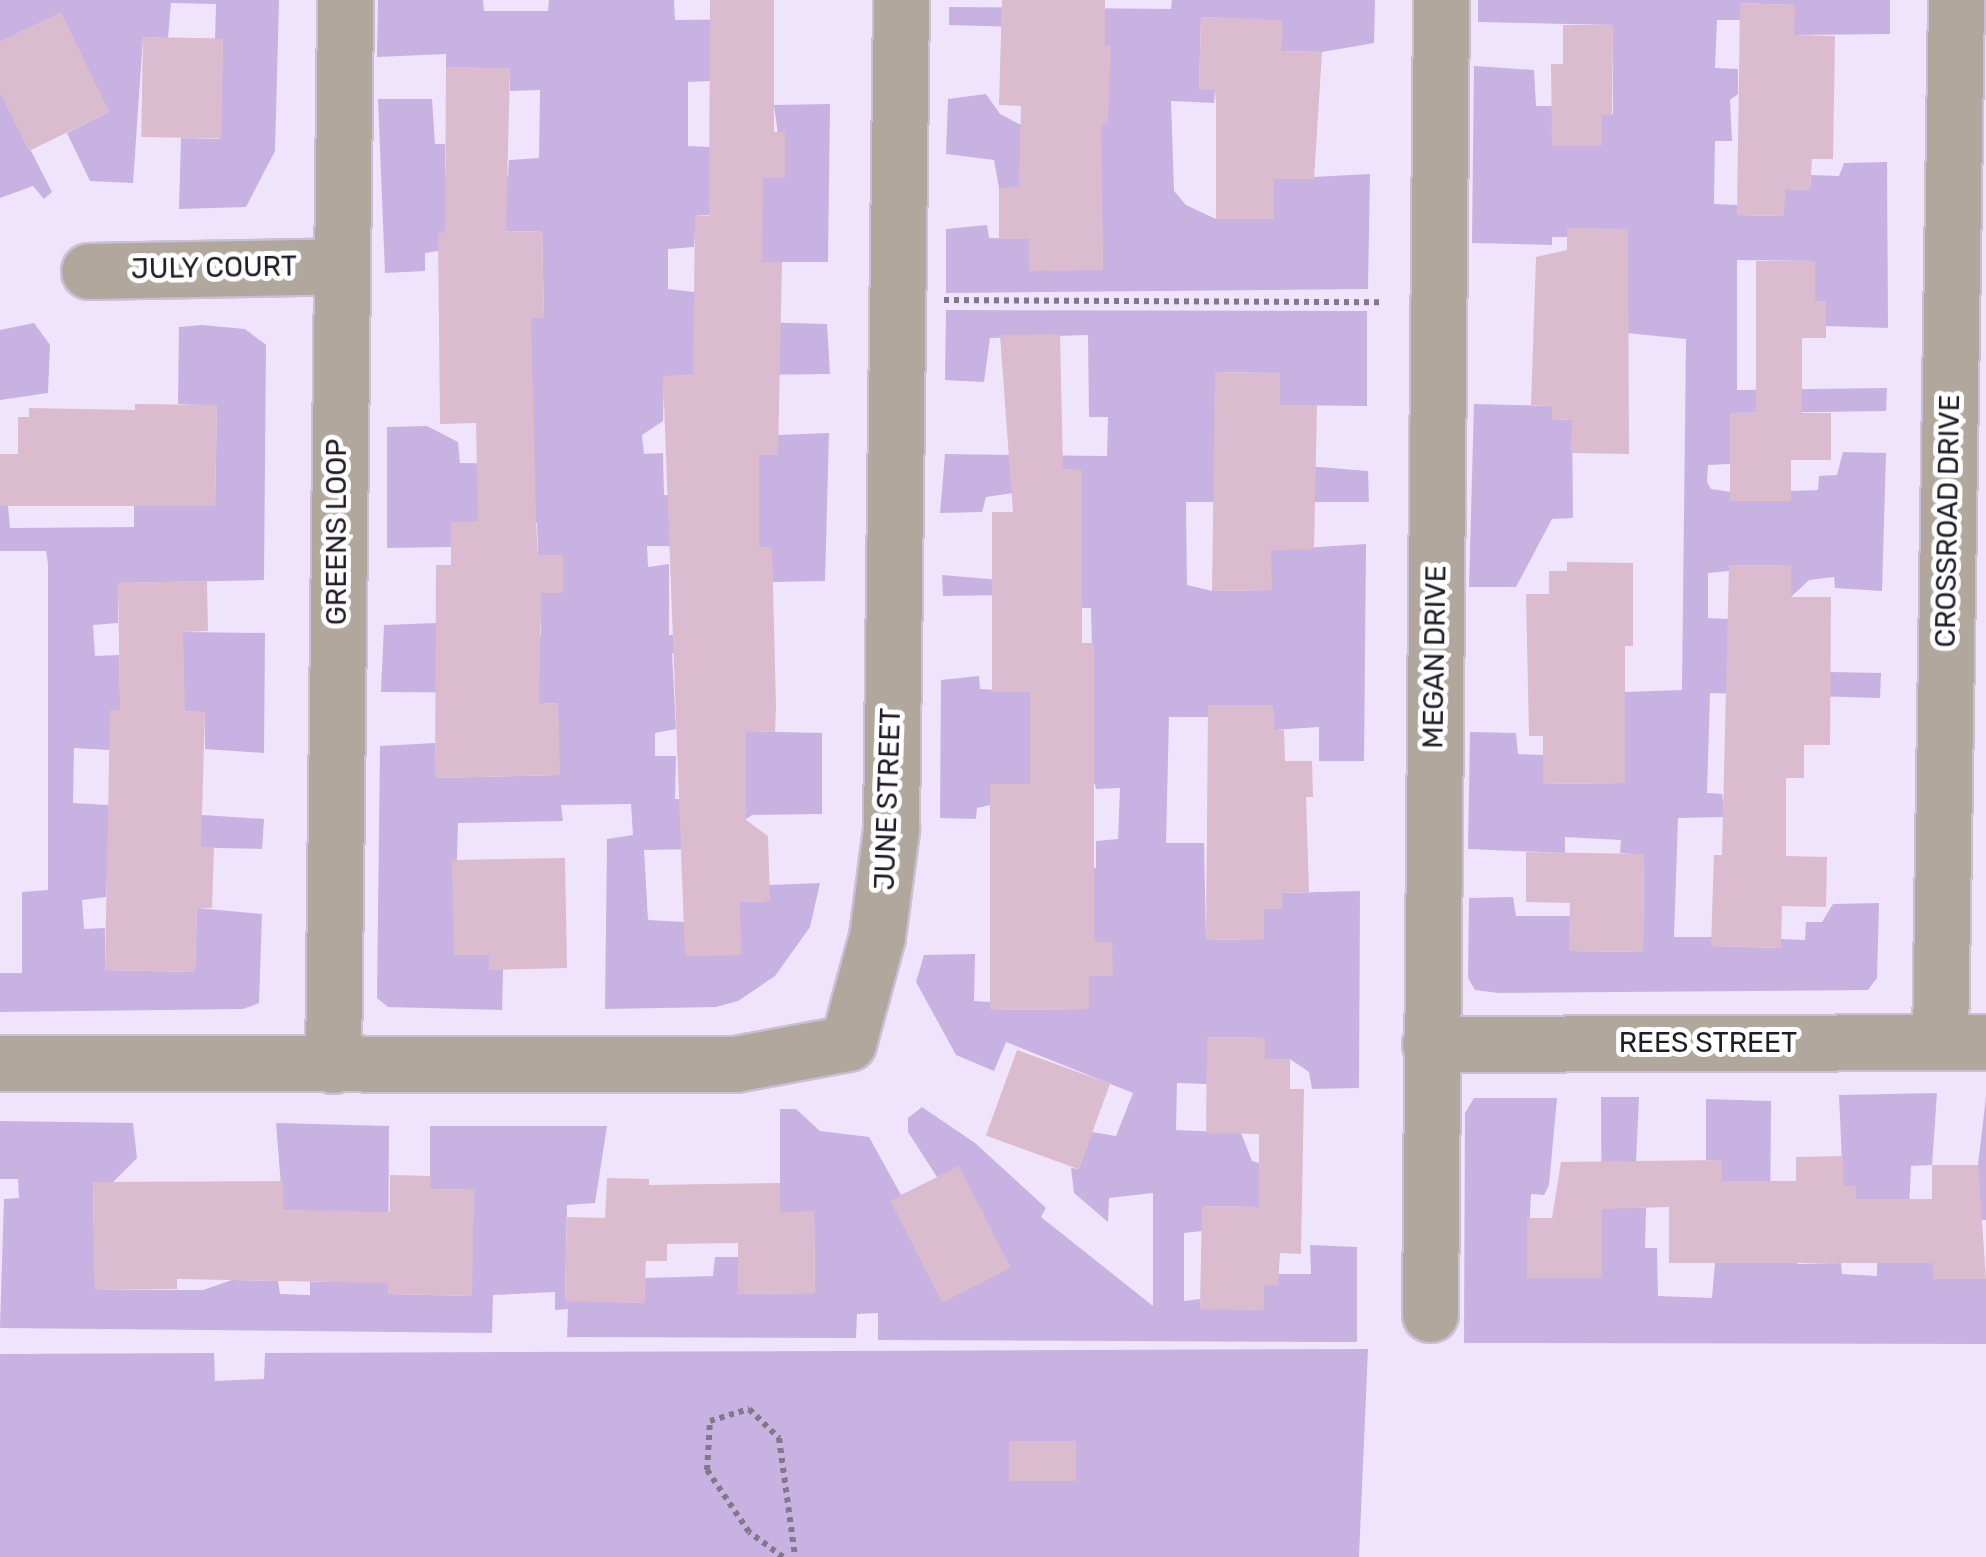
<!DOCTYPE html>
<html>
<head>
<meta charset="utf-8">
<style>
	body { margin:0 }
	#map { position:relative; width:1986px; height:1557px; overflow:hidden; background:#efe4fc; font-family:Rubik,sans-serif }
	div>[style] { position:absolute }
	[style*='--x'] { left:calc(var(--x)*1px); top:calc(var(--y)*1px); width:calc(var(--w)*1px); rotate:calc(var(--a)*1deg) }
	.green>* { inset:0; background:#c8b2e1 }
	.building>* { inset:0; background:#dbbccf; transform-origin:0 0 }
	.path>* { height:6px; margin-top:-3px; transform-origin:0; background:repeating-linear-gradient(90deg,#81798b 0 5px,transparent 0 10px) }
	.roads { filter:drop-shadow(2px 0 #cac0d6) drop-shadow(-2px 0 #cac0d6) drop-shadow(0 2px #cac0d6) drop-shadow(0 -2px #cac0d6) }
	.minor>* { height:55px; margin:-27.5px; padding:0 27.5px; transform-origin:27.5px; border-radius:27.5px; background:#b1a79c }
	span { translate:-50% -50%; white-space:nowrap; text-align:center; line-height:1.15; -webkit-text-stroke:10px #fff; paint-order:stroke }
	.street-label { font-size:28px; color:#211c27 }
</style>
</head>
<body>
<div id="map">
	<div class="green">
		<i style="clip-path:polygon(0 0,279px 0,275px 151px,246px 207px,179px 209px,181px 138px,220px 139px,223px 39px,215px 39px,216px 4px,171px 3px,168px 38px,143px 37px,133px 183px,90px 181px,67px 133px,109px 112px,60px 13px,0 42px)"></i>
		<i style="clip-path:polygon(378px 0,483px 0,484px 11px,548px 11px,549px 0,674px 0,675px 20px,759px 19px,710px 81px,688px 82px,688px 146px,710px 147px,710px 178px,784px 178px,774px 105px,830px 104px,828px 262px,762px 262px,762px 216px,696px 215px,694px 247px,668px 249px,668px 289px,694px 292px,755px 322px,827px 324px,830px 374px,664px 376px,663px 421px,642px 435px,644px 454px,663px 453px,664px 495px,759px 494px,759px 455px,778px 455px,778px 435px,829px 433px,825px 581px,772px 582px,771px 547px,647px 546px,648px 567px,669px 564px,669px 635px,731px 636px,728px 651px,672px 653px,676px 729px,655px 733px,655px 756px,676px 756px,675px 799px,745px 800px,746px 731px,822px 733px,822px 814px,752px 815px,702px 849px,644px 850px,648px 920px,684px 922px,740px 902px,769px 901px,769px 885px,820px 883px,810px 927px,775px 976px,738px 1001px,716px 1007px,605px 1009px,607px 839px,633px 835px,631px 804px,561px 805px,563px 821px,458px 823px,454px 955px,489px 955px,489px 970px,503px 969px,502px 1010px,388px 1007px,377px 998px,380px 746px,435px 743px,436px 778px,559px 775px,557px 703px,539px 704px,538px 693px,381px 692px,384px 625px,436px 623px,437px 636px,541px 635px,537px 523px,451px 523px,451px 547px,387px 548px,387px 427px,427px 426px,458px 442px,460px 463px,534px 464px,512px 319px,544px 317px,542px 231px,439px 233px,438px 251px,425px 253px,425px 271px,385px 273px,378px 99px,432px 99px,435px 144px,445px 144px,445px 175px,508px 176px,509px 160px,539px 158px,540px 90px,510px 91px,510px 69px,446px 67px,446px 54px,377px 57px)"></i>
		<i style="clip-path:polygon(1172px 0,1375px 0,1374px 43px,1322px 52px,1281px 51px,1282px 21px,1201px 17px,1199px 89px,1215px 90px,1214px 103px,1171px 101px,1174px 191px,1186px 205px,1216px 219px,1274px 219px,1274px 179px,1370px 174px,1368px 289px,946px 293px,946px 229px,987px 225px,989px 238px,1029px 239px,1029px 270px,1103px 269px,1101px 186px,999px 188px,994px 160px,946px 154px,948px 99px,986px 94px,1000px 114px,1021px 125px,1107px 123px,1110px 46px,1090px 45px,1089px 29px,949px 25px,949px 7px,1171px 9px)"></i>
		<i style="clip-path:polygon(1478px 0,1890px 0,1890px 34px,1794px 35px,1794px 5px,1740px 3px,1740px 20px,1717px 20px,1715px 68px,1738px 69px,1738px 94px,1730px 100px,1732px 141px,1715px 141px,1714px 204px,1737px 205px,1737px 215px,1783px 216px,1785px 189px,1810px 190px,1811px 175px,1839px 176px,1844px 163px,1887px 162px,1888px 328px,1826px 326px,1815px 301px,1815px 261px,1737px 260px,1737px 390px,1887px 388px,1886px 411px,1731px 413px,1730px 464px,1708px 465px,1707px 482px,1711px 489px,1791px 501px,1791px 491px,1818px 490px,1819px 476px,1837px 475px,1843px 452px,1886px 453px,1882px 591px,1835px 588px,1834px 577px,1809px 580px,1791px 597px,1791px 566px,1730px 565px,1729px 571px,1708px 573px,1708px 618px,1728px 619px,1830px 672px,1881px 673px,1880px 698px,1710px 693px,1707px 793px,1722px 794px,1725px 817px,1678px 818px,1674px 937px,1712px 937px,1712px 946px,1780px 948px,1781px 939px,1805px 940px,1806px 922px,1822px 922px,1833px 904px,1879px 903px,1877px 978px,1868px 990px,1498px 993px,1475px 990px,1468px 978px,1469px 898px,1513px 897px,1516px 916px,1570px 916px,1570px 951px,1643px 952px,1644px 855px,1620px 853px,1621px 840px,1565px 837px,1565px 853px,1468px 849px,1470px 732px,1516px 733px,1518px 754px,1543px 755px,1544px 784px,1624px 783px,1625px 692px,1682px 690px,1686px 339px,1627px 333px,1568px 228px,1567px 237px,1552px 237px,1552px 245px,1472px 243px,1474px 66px,1534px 70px,1536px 106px,1552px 106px,1552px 146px,1602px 146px,1602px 115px,1613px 114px,1613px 25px,1478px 22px)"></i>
		<i style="clip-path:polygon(0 90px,52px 192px,44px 199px,33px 186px,0 198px)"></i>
		<i style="clip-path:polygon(946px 310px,1367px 311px,1367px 406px,1280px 405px,1279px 373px,1215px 372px,1306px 466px,1368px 471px,1369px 502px,1186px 502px,1187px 585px,1212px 591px,1271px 590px,1271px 550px,1366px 544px,1364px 761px,1319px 761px,1319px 727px,1274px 730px,1273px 705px,1209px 705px,1208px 717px,1169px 717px,1166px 843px,1204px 843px,1206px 940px,1263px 939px,1264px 909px,1282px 909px,1281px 893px,1360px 891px,1359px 1088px,1312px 1089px,1309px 1072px,1290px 1059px,1265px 1059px,1265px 1038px,1208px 1037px,1207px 1084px,1177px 1083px,1176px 1130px,1241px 1133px,1252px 1161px,1263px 1164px,1259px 1207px,1202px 1206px,1202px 1231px,1184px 1233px,1184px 1301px,1200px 1299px,1200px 1308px,1264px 1310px,1264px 1285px,1277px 1285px,1278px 1274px,1311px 1274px,1310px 1245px,1357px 1247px,1357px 1342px,878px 1340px,878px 1313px,857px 1314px,856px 1338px,567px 1337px,568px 1309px,555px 1310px,555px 1292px,493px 1295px,492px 1333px,0 1328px,4px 1199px,19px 1198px,18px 1179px,0 1179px,0 1121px,133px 1123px,137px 1158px,113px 1182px,93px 1183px,95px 1290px,203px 1290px,232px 1280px,278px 1281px,280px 1294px,310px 1295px,310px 1282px,338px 1282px,340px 1212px,283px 1210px,276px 1123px,389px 1126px,388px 1294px,471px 1296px,474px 1190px,430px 1189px,430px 1126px,607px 1126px,595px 1203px,567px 1205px,565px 1300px,644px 1303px,645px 1278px,713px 1276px,715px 1257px,738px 1257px,738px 1294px,815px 1293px,814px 1212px,780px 1212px,780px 1109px,796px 1109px,820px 1131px,869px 1137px,901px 1195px,948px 1172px,937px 1177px,908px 1132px,908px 1118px,922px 1107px,975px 1143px,1046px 1208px,1041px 1217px,1153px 1306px,1153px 1193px,1109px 1198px,1108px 1222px,1074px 1193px,1071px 1168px,1079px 1169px,1092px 1132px,1116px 1136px,1133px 1093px,1006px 1042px,994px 1071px,956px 1055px,916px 982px,924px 955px,975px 954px,974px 1001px,990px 1002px,991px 1010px,1089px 1009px,1089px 976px,1112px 942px,1094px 942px,1094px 920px,1005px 868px,1096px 868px,1096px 841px,1118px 839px,1120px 788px,1096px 789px,1095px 784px,990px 784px,990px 805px,977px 808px,976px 819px,940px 818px,941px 680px,979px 676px,980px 689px,1030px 692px,1094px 734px,1091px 608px,1008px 607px,1005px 595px,943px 596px,942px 575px,1082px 587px,1082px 470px,1013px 469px,1013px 493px,986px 497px,982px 512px,940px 513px,945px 454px,1107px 456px,1108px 417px,1089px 417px,1088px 335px,990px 338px,984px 382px,945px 380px)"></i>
		<i style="clip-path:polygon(34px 323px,50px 345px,48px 393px,0 400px,0 330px)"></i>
		<i style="clip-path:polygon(202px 325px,245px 329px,266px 345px,264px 580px,118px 583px,118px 623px,93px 625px,95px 656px,119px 655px,120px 695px,183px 632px,265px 633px,264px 753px,205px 749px,205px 712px,111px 710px,110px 750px,74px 748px,73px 803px,108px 805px,108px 827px,202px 815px,264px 819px,262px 849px,170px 847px,107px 874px,106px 897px,82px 900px,84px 929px,105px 928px,105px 970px,195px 972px,197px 908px,262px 914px,259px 1003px,243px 1009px,0 1012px,0 973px,22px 973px,22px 892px,48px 890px,48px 564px,46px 551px,0 551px,0 506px,8px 506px,10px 528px,134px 527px,134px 505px,215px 506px,217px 406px,178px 404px,179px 327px)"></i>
		<i style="clip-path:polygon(1474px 404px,1552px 406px,1553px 419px,1572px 420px,1573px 518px,1552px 519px,1516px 587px,1469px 587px)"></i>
		<i style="clip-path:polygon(1937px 1093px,1932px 1165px,1911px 1166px,1907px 1255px,1932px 1254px,1934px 1279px,1986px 1279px,1986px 1344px,1464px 1343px,1465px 1113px,1474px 1098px,1557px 1098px,1549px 1185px,1544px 1195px,1531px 1194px,1527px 1278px,1602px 1278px,1601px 1097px,1639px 1097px,1634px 1207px,1646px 1208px,1645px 1248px,1657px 1248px,1658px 1296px,1712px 1298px,1722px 1181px,1722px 1160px,1706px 1160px,1706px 1099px,1771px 1101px,1770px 1237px,1797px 1236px,1797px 1264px,1841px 1263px,1842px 1274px,1877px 1276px,1877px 1199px,1856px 1199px,1856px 1186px,1843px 1186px,1839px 1095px)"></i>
		<i style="clip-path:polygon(1986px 1097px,1986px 1220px,1979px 1220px,1978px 1165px)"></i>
		<i style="clip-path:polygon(1368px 1349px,1359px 1557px,0 1557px,0 1354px,214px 1353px,215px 1381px,264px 1379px,265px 1353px)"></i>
	</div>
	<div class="building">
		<i style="clip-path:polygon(710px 0,774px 0,774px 132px,785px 132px,785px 178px,763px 178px,762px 262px,782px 262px,778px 455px,759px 455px,759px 547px,772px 547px,776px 706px,775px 732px,746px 731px,746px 820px,768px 836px,770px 901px,740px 902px,741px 955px,685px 956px,663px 376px,693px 376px,695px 215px,709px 216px)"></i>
		<i style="clip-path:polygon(1002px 0,1105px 0,1105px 46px,1110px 46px,1108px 123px,1101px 123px,1103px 270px,1029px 271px,1029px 239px,999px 239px,999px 188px,1019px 187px,1021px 106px,999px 105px)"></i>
		<i style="clip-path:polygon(1740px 3px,1795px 5px,1794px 35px,1835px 36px,1833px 159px,1812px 159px,1810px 190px,1785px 189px,1784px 216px,1737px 215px)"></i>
		<i style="clip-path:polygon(61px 12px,109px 112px,29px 151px,0 93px,0 42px)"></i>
		<i style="clip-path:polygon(1201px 17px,1282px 20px,1281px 51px,1322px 52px,1314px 179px,1274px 179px,1274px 219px,1216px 219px,1216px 103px,1215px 90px,1199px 90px)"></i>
		<i style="clip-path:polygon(1563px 25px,1613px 25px,1612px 115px,1602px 115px,1602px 146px,1552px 146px,1551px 64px,1563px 64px)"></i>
		<i style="left:143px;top:37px;width:80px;height:100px;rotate:1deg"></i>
		<i style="clip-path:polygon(446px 67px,510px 68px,506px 232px,542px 231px,544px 318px,531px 318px,536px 522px,538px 555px,563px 555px,563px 593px,541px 593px,539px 704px,558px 703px,560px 775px,435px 778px,436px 565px,451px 565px,451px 522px,478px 522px,476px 423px,440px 424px,438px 233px,445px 233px)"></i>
		<i style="clip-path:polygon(1567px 228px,1628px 229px,1629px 454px,1571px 453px,1572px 420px,1552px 419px,1552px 406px,1531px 405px,1536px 257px,1567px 250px)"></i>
		<i style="clip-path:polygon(1756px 261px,1815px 261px,1815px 301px,1826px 301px,1826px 338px,1802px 338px,1802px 413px,1831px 413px,1831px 460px,1791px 460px,1791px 501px,1730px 501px,1730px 413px,1756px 413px)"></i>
		<i style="clip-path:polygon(1060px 334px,1063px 470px,1082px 470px,1082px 643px,1094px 643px,1094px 942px,1112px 942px,1113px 976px,1089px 976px,1089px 1009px,990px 1010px,990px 784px,1030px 784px,1030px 692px,992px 692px,992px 512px,1013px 512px,1000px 335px)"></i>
		<i style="clip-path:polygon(1215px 372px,1280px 373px,1280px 405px,1317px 405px,1314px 549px,1271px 550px,1272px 590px,1212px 591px)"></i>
		<i style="clip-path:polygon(135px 404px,217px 405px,215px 506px,0 506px,0 454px,18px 454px,18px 417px,29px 417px,29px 408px,135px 410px)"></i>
		<i style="clip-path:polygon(1567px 562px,1633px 563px,1633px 646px,1625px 646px,1625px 783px,1543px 784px,1543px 736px,1529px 736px,1526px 594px,1549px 594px,1549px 571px,1567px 571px)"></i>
		<i style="clip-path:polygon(1729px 565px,1791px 566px,1791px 597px,1831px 597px,1830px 745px,1804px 745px,1804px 778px,1786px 778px,1786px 856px,1827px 857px,1826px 907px,1782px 906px,1781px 948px,1711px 946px,1714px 855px,1722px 855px)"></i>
		<i style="clip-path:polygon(207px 581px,208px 631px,183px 632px,185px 712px,205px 712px,201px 847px,214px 847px,212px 908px,197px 908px,195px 972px,105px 970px,110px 710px,120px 710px,118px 583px)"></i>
		<i style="clip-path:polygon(1208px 705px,1273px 705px,1274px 730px,1284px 730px,1285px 761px,1312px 761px,1313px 797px,1306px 797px,1309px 892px,1281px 893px,1282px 909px,1264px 909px,1264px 939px,1206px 940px)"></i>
		<i style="clip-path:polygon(1526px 852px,1644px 854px,1643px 952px,1569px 951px,1570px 903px,1526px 902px)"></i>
		<i style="clip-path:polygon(565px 858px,567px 968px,489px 970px,489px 955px,454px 955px,452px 860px)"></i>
		<i style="clip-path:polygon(1207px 1037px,1265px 1038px,1265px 1059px,1290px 1059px,1290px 1089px,1304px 1089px,1301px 1254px,1280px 1253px,1278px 1286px,1264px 1285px,1264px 1310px,1200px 1309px,1202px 1206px,1259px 1207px,1259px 1134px,1206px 1133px)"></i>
		<i style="left:1017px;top:1050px;width:99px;height:91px;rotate:20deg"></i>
		<i style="clip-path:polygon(1843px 1156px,1843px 1186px,1856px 1186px,1856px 1199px,1932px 1199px,1932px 1165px,1978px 1165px,1986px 1279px,1933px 1279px,1933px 1263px,1669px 1263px,1669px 1207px,1602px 1209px,1602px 1278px,1527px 1278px,1527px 1218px,1552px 1218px,1561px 1162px,1722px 1160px,1722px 1181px,1796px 1181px,1796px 1157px)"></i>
		<i style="left:959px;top:1166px;width:114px;height:77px;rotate:63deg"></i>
		<i style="clip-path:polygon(390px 1175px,431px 1176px,430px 1189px,474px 1190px,472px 1296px,388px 1294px,388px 1283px,177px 1279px,177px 1289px,95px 1290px,93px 1182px,283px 1181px,283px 1210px,390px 1212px)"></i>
		<i style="clip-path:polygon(607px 1178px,649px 1179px,649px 1185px,780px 1183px,780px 1212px,814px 1211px,815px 1293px,738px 1294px,738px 1243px,667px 1244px,667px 1261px,646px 1261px,644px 1303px,565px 1301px,567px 1217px,605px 1218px)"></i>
		<i style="left:1076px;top:1441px;width:40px;height:67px;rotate:90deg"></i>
	</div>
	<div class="path">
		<i style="--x:944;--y:300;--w:436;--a:0.3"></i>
		<i style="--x:783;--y:1557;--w:42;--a:-143.7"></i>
		<i style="--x:749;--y:1532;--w:75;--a:-124.1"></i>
		<i style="--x:707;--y:1470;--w:49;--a:-86.5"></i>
		<i style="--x:710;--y:1421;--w:41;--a:-17.1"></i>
		<i style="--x:749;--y:1409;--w:42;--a:44"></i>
		<i style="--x:779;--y:1438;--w:120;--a:82.3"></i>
	</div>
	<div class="roads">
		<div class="minor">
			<i style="--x:89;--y:271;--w:251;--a:-1.1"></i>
			<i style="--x:1940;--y:1042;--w:1042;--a:-89.12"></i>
			<i style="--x:1430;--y:1044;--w:556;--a:-0.21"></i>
			<i style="--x:0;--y:1063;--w:735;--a:0.08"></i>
			<i style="--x:735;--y:1064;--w:115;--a:-10.5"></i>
			<i style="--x:848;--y:1043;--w:111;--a:-74.8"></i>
			<i style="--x:877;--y:936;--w:108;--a:-82.5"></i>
			<i style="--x:891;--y:829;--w:829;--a:-89.31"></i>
			<i style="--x:333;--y:1065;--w:1065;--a:-89.35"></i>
			<i style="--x:1430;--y:1314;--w:1314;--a:-89.52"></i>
		</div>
	</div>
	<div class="street-label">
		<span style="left:214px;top:268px;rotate:-1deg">JULY COURT</span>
		<span style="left:1948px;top:521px;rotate:-89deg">CROSSROAD DRIVE</span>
		<span style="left:337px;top:532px;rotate:-90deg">GREENS LOOP</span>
		<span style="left:1435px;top:657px;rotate:-89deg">MEGAN DRIVE</span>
		<span style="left:888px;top:799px;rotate:-88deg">JUNE STREET</span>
		<span style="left:1708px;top:1043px">REES STREET</span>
	</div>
</div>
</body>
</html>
